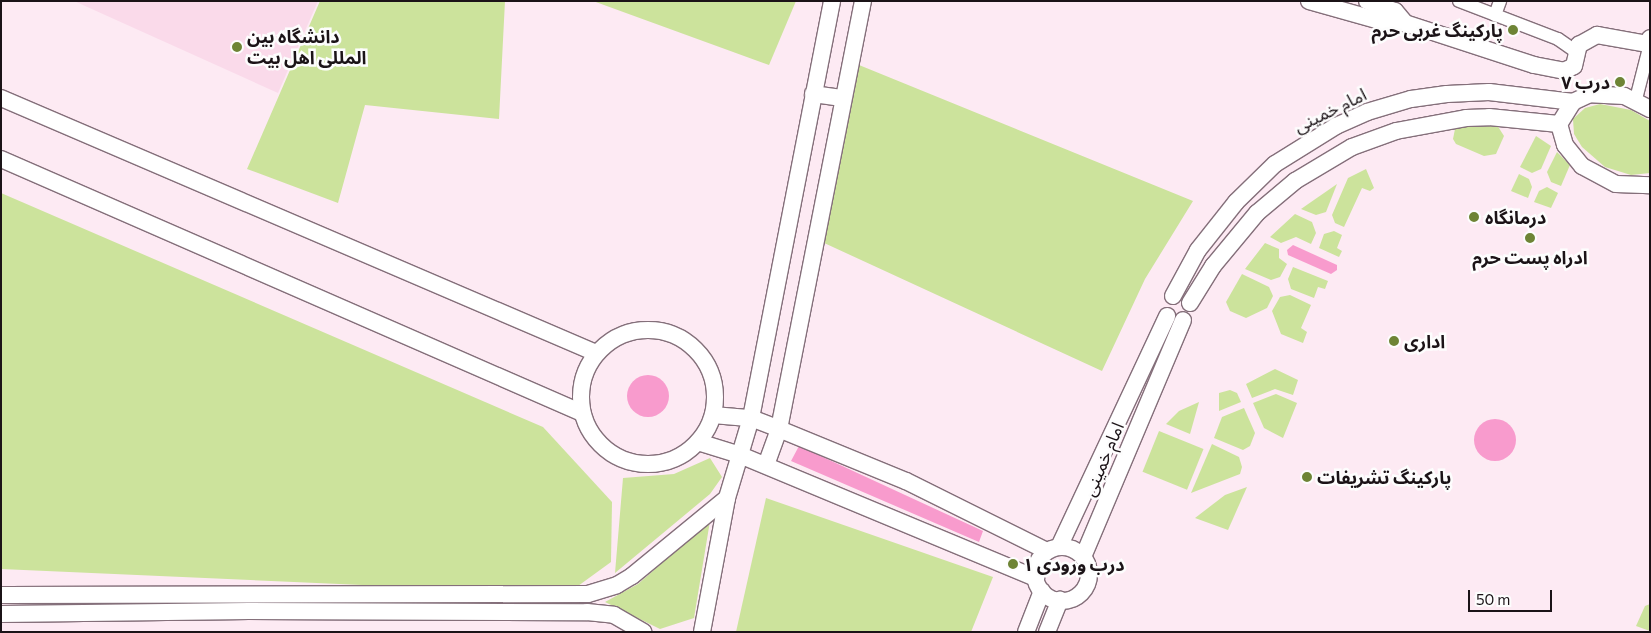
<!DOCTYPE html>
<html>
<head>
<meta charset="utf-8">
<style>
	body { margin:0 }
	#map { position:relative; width:1651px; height:633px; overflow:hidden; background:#fdeaf3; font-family:Commissioner,"Noto Sans Arabic",sans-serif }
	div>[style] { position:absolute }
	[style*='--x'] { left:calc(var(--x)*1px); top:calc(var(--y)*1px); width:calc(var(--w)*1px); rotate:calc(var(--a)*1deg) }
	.built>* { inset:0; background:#fadaea }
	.green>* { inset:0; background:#cce39c; transform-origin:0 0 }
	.water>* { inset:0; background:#f89bcd }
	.round { border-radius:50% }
	.roads { filter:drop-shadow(1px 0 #846f7a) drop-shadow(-1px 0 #846f7a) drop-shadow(0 1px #846f7a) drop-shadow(0 -1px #846f7a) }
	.minor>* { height:12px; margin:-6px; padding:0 6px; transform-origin:6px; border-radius:6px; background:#fff }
	.tertiary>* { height:16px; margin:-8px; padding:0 8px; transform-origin:8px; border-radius:8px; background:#fff }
	.tertiary>.ring { margin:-8px; padding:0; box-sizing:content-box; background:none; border:16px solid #fff; border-radius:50% }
	.dots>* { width:14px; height:14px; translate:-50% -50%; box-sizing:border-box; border:2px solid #fdfdfd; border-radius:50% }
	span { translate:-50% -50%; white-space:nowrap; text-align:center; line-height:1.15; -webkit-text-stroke:5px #fdfdfd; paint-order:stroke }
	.poi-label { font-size:18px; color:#1b1317; font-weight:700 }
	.right { translate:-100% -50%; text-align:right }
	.left { translate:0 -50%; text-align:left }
	.street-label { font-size:18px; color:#1b1317 }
	.frame { position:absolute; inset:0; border:2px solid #1b1317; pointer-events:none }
	.scale { position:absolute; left:1468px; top:590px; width:84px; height:22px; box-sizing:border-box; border:2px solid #1b1317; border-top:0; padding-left:6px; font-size:15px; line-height:18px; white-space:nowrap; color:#1b1317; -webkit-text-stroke:4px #fdfdfd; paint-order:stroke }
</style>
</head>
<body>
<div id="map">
	<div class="built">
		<i style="clip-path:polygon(74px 1px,318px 1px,278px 93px)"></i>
	</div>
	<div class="green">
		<i style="clip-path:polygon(320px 1px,505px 1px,499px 119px,365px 105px,338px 203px,247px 169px)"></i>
		<i style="clip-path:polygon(593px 1px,796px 1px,769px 65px)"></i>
		<i style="clip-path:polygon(859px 65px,1193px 201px,1145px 279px,1102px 371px,822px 242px)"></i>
		<i style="clip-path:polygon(1600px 104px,1631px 110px,1650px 121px,1650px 173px,1631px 175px,1605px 167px,1582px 147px,1574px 134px,1573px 119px,1585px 108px)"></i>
		<i style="clip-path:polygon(1465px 124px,1497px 125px,1504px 136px,1496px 154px,1484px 156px,1456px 144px,1453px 139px,1455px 129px)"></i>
		<i style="clip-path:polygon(1536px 136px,1551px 146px,1541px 169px,1532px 173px,1520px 167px)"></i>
		<i style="clip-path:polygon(1557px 152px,1570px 165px,1561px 186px,1551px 182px,1547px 172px)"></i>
		<i style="clip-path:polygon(1366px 169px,1374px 188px,1370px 191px,1362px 188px,1344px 227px,1335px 223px,1332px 215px,1348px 178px)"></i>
		<i style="clip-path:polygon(1519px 174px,1529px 179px,1532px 187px,1528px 198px,1511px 191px)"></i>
		<i style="clip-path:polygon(1337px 184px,1326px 212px,1316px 215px,1301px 209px)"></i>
		<i style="clip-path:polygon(1547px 187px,1558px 193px,1551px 208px,1534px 202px,1539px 191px)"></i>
		<i style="clip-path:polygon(1px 193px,543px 427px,612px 502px,611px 562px,567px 594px,1px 569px)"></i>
		<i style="clip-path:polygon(1295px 214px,1312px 222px,1316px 233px,1311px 244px,1296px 237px,1281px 243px,1270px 237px)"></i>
		<i style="clip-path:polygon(1334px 231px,1342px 235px,1337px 248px,1342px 251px,1339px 257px,1319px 248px,1324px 234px)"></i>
		<i style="clip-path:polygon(1265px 243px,1279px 249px,1279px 258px,1287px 264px,1280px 277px,1271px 280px,1245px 269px)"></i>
		<i style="clip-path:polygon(1293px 267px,1328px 281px,1325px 289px,1318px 287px,1314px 298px,1291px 289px,1288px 279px)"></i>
		<i style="clip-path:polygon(1242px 274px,1269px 287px,1273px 296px,1267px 308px,1246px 318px,1230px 311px,1226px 302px)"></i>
		<i style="clip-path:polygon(1290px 295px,1311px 305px,1301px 328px,1307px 332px,1303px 343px,1281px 334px,1272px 311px,1280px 297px)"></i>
		<i style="clip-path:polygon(1275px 369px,1298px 380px,1293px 395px,1275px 389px,1252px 398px,1246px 384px)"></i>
		<i style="clip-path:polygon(1230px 390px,1237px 393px,1241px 402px,1219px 411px,1219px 393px)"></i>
		<i style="clip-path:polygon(1276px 394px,1297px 403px,1283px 438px,1264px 428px,1253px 403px)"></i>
		<i style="clip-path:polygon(1199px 402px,1190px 434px,1166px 424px,1179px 411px)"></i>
		<i style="clip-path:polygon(1244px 408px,1255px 433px,1250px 446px,1243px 450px,1214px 438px,1222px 417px)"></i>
		<i style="left:1159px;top:431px;width:48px;height:44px;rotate:22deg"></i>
		<i style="clip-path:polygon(1212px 444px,1239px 457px,1242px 467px,1240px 474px,1191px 493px)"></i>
		<i style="clip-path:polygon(710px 458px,722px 477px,710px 494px,615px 573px,623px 478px,674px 474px)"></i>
		<i style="clip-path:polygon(1247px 487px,1228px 530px,1195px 518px,1225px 495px)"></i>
		<i style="clip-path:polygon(766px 498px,993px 577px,971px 632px,736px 632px)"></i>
		<i style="clip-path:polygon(710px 521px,694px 618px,660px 629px,605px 602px,638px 584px)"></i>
		<i style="clip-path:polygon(1650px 604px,1650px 631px,1636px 626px,1645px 606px)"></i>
	</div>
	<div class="water">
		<i style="clip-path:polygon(1293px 245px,1337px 265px,1337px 270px,1331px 274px,1288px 255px,1287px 250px)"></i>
		<i class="round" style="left:627px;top:375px;width:42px;height:42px"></i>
		<i class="round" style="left:1474px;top:419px;width:42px;height:42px"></i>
		<i style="clip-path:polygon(799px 446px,983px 531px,979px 542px,791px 461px)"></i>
	</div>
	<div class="roads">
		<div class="minor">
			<i style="--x:1459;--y:1;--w:106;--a:21"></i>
			<i style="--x:1558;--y:39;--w:24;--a:35"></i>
			<i style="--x:1495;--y:15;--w:15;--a:-70"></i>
			<i style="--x:1636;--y:99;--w:57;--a:-75.7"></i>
		</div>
		<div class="tertiary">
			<i style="--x:1309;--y:1;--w:85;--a:15.7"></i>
			<i style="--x:1391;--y:24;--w:14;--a:-4"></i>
			<i style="--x:1405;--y:23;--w:136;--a:18"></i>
			<i style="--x:1534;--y:65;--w:31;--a:11"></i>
			<i style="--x:1564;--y:71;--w:11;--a:-27"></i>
			<i style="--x:1574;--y:66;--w:22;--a:-77"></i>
			<i style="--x:1579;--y:45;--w:21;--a:-29"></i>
			<i style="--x:1597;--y:35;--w:52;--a:10"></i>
			<i style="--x:1648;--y:44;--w:6;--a:-72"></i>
			<i style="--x:1367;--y:1;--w:30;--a:20"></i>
			<i style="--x:1395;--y:11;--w:16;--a:50"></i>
			<i style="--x:813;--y:94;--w:30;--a:8"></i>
			<i style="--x:1;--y:98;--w:647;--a:23.2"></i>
			<i style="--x:1650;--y:109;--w:29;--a:-153"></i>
			<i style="--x:1624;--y:96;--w:34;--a:-177"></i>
			<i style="--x:1590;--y:94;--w:19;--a:155"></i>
			<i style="--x:1573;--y:102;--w:26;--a:122"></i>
			<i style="--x:1559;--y:124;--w:22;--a:74"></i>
			<i style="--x:1565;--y:145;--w:27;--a:51"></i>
			<i style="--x:1582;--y:166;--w:38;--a:28"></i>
			<i style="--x:1616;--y:184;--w:34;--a:2"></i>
			<i style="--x:1;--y:159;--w:634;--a:23.61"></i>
			<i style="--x:1173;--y:296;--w:52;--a:-61.5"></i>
			<i style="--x:1198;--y:250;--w:61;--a:-51.6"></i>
			<i style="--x:1236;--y:202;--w:54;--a:-44.3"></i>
			<i style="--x:1275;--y:164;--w:72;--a:-31.9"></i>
			<i style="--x:1336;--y:126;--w:34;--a:-24"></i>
			<i style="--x:1367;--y:112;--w:46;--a:-16.5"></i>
			<i style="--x:1411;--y:99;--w:36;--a:-8"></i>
			<i style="--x:1447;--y:94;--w:42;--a:-2.7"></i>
			<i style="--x:1489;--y:92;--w:85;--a:6.8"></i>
			<i style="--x:1190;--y:303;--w:44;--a:-58.1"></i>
			<i style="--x:1213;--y:266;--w:69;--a:-50.3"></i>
			<i style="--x:1257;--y:213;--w:50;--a:-40.1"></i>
			<i style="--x:1295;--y:181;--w:66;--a:-30.8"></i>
			<i style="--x:1352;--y:147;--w:47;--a:-20"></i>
			<i style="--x:1396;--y:131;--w:71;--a:-10.5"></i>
			<i style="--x:1466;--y:118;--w:23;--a:-2"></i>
			<i style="--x:1489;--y:117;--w:70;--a:5.7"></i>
			<i class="ring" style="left:581px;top:330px;width:118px;height:118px"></i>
			<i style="--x:713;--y:415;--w:38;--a:5"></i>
			<i style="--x:751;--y:418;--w:30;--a:21"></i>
			<i style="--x:779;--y:429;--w:137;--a:22.3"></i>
			<i style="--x:906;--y:481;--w:157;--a:26.4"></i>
			<i style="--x:698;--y:442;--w:44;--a:17.2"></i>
			<i style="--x:740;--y:455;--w:321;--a:22.6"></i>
			<i style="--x:766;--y:465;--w:38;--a:-70"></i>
			<i style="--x:779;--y:429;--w:436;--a:-78.9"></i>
			<i style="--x:1059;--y:547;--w:255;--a:-64.9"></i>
			<i class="ring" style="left:1035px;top:547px;width:38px;height:38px"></i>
			<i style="--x:1083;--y:557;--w:257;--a:-67.1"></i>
			<i style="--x:1;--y:595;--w:587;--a:-0.1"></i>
			<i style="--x:588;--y:594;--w:30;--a:-17"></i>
			<i style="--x:617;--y:585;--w:17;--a:-31"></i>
			<i style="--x:632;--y:576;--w:123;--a:-39.4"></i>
			<i style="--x:1;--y:614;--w:248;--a:-0.7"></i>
			<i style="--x:249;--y:611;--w:338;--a:0.2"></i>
			<i style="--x:587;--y:612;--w:27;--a:6"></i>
			<i style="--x:614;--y:615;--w:34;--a:30"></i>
			<i style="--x:702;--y:632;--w:136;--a:-79.4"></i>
			<i style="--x:727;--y:498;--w:84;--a:-73.3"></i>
			<i style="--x:751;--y:418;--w:425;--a:-79"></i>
			<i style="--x:1026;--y:632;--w:44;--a:-68.7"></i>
			<i style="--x:1047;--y:632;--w:35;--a:-68"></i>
		</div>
	</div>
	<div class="dots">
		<i style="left:1513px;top:30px;background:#6e8435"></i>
		<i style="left:237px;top:47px;background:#6e8435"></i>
		<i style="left:1620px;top:82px;background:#6e8435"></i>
		<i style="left:1474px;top:217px;background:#6e8435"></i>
		<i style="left:1530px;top:238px;background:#6e8435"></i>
		<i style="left:1394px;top:341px;background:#6e8435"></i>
		<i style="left:1307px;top:477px;background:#6e8435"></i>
		<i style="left:1013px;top:564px;background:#6e8435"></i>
	</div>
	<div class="poi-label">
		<span class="right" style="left:1503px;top:30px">پارکینگ غربی حرم</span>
		<span class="left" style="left:247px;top:47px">دانشگاه بین<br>المللی اهل بیت</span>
		<span class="right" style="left:1610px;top:82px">درب ۷</span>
		<span class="left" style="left:1485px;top:217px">درمانگاه</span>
		<span style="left:1530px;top:257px">ادراه پست حرم</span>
		<span class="left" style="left:1404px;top:341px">اداری</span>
		<span class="left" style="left:1317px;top:477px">پارکینگ تشریفات</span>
		<span class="left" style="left:1023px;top:564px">درب ورودی ۱</span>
	</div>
	<div class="street-label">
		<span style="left:1330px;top:110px;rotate:-26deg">امام خمینی</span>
		<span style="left:1103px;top:459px;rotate:-67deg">امام خمینی</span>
	</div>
	<div class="frame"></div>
	<div class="scale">50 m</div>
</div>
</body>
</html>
